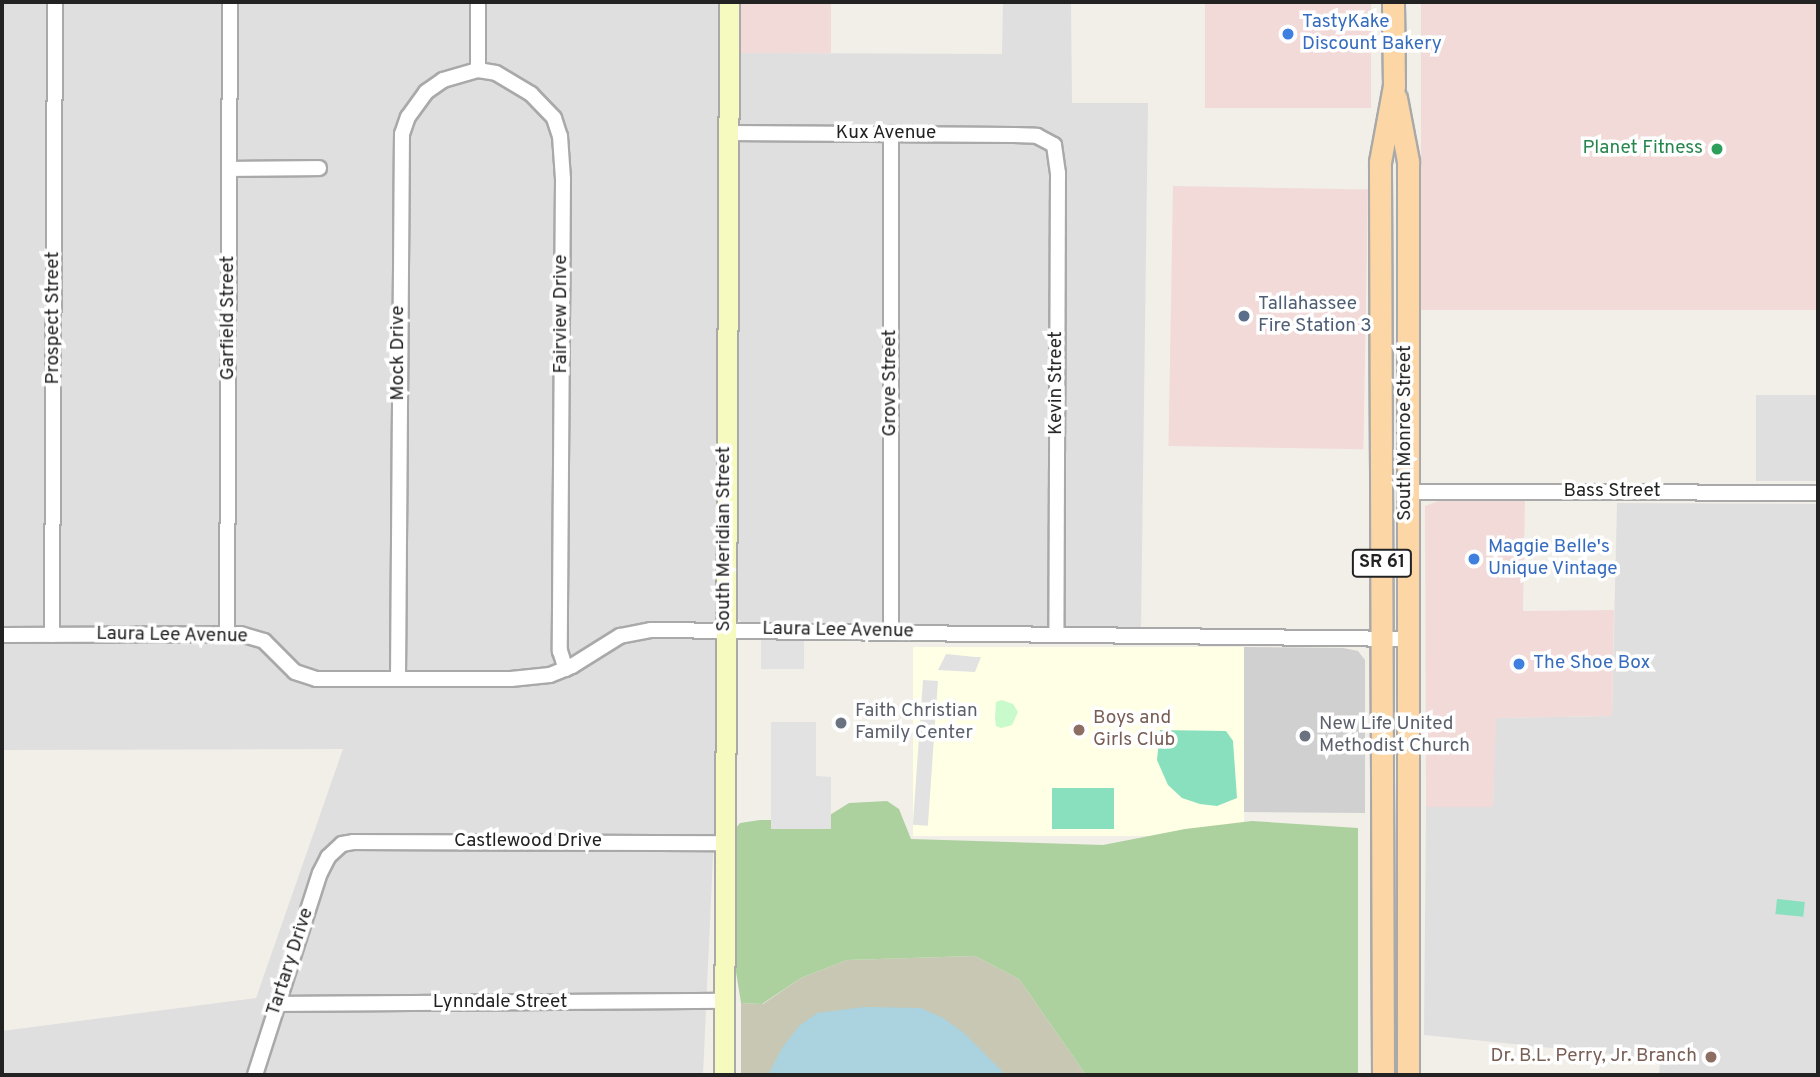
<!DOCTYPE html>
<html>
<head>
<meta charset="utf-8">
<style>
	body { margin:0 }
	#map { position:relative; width:1820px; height:1077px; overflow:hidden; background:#f2efe9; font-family:Overpass,sans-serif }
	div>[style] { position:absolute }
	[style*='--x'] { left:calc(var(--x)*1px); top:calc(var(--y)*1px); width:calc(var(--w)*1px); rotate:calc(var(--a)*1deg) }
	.residential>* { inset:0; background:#e0dfdf; transform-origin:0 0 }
	.commercial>* { inset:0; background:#f2dad9; transform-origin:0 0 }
	.education>* { inset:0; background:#ffffe5; transform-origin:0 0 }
	.religious>* { inset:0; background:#d0d0d0 }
	.construction>* { inset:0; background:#c7c7b4 }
	.forest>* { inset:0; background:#add19e }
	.park>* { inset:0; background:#c8facc }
	.pitch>* { inset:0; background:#88e0be; transform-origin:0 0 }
	.parking>* { inset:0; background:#e2e2e2; transform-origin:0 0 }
	.water>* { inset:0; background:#aad3df }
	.roads { filter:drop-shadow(2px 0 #a9a9a9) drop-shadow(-2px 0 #a9a9a9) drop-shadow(0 2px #a9a9a9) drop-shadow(0 -2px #a9a9a9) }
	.street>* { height:14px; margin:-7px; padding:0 7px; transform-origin:7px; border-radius:7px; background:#fff }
	.secondary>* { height:19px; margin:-9.5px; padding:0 9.5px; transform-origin:9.5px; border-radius:9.5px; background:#f7fabf }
	.primary>* { height:21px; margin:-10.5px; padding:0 10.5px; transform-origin:10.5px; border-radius:10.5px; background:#fcd6a4 }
	.dots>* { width:19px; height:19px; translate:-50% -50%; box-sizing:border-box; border:4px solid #fff; border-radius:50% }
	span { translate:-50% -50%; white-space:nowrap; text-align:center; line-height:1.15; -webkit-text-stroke:7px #fff; paint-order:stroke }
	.shield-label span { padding:2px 5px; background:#fff; border:2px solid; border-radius:5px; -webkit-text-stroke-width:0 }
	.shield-label { font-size:18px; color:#222; font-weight:700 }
	.shop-label { font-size:19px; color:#366cbe }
	.left { translate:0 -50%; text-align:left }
	.street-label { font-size:19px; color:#222 }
	.leisure-label { font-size:19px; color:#27864d }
	.right { translate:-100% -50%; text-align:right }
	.service-label { font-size:19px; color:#4e5e75 }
	.worship-label { font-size:19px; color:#5b616d }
	.education-label { font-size:19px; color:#785e54 }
	.frame { position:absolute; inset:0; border:4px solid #222; pointer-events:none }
</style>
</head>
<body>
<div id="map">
	<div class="residential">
		<i style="clip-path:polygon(2px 2px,721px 2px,718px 747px,703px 1075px,2px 1075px,2px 1031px,256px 998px,343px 749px,2px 750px)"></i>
		<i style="clip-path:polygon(1003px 2px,1071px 2px,1072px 103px,1148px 103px,1141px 628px,741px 622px,736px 618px,733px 606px,735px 53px,1002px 54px)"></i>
		<i style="left:1756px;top:395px;width:62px;height:86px"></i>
		<i style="clip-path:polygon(1617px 503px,1818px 504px,1818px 1075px,1659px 1075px,1660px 1059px,1424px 1035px,1426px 807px,1493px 807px,1495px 718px,1612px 716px)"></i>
	</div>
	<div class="commercial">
		<i style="left:735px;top:2px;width:96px;height:51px"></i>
		<i style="left:1205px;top:2px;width:166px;height:106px"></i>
		<i style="left:1421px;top:2px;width:397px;height:308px"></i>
		<i style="left:1173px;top:186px;width:195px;height:260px;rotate:1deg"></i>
		<i style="clip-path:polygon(1525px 498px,1523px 611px,1614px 610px,1612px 716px,1496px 718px,1493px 807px,1426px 807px,1425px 506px,1438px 501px)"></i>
	</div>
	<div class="education">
		<i style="left:1244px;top:647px;width:189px;height:331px;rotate:90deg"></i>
	</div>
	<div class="religious">
		<i style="clip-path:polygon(1244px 647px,1343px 648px,1358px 651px,1365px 660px,1365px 813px,1244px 812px)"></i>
	</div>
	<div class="construction">
		<i style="clip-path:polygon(975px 956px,1019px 979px,1086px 1075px,741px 1075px,741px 1003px,763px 1004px,801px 978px,847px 960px)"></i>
	</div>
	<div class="forest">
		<i style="clip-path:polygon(887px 801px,899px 809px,911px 839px,1103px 845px,1185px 829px,1252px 821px,1358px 828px,1358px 1075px,1086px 1075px,1019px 979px,975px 956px,847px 960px,801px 978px,762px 1004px,741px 1003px,736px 972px,731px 834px,740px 823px,760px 820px,822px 820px,849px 803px)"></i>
	</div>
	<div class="park">
		<i style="clip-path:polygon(1002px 700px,1013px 704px,1018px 712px,1012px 725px,1001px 728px,996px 726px,995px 718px,996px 702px)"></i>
	</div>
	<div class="pitch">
		<i style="clip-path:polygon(1160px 730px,1226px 731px,1233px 741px,1237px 798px,1217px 806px,1200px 804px,1182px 798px,1168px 785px,1157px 760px)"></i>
		<i style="left:1052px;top:788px;width:62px;height:41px"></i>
		<i style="left:1777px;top:899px;width:28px;height:15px;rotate:6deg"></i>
	</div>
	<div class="parking">
		<i style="left:804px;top:640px;width:29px;height:43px;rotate:90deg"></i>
		<i style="clip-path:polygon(946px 654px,975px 657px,981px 657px,975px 672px,938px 670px)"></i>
		<i style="left:923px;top:680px;width:15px;height:145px;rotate:4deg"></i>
		<i style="clip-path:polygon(771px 722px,816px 722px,816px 776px,831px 777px,831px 829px,771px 829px)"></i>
	</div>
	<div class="water">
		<i style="clip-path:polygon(864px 1007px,921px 1008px,943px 1018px,964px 1033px,1006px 1075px,768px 1075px,782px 1048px,799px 1026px,817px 1013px)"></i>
	</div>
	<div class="roads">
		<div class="street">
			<i style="--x:478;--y:2;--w:68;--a:90"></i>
			<i style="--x:728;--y:133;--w:286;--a:0.4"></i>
			<i style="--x:1014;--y:135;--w:23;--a:2"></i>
			<i style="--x:1037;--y:136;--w:19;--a:28"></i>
			<i style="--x:1054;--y:145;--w:28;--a:82"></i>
			<i style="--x:1058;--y:173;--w:460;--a:90.2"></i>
			<i style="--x:230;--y:169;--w:89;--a:-0.6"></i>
			<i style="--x:1406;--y:492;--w:412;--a:0.1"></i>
			<i style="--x:891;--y:632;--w:499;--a:-90"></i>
			<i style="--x:227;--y:634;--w:632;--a:-89.73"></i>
			<i style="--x:2;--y:635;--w:238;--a:-0.2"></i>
			<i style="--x:240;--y:634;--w:25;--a:16"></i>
			<i style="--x:264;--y:641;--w:44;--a:45"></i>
			<i style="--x:295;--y:672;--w:22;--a:18"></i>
			<i style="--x:316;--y:679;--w:195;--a:0"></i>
			<i style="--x:511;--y:679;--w:39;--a:-6"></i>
			<i style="--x:550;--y:675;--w:24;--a:-22"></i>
			<i style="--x:572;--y:666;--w:57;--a:-32"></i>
			<i style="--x:620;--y:636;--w:32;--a:-11"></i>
			<i style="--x:651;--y:630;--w:756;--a:0.68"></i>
			<i style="--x:52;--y:635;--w:633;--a:-89.73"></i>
			<i style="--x:398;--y:678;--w:544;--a:-89.58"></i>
			<i style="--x:402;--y:134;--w:18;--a:-71"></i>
			<i style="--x:408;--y:117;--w:31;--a:-54"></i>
			<i style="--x:426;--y:92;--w:21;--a:-35"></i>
			<i style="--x:443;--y:80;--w:36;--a:-16"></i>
			<i style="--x:478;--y:70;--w:18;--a:9"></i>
			<i style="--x:496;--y:73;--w:41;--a:31"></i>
			<i style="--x:531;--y:94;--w:33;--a:46"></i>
			<i style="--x:554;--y:118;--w:19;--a:72"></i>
			<i style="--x:560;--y:136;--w:43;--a:86"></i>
			<i style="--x:563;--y:179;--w:472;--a:90.4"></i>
			<i style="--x:560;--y:651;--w:19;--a:72"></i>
			<i style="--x:277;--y:1004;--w:446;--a:-0.4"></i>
			<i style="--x:255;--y:1075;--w:212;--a:-72.2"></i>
			<i style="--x:320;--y:873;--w:18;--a:-63"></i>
			<i style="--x:328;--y:857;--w:19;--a:-43"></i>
			<i style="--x:342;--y:844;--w:11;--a:-10"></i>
			<i style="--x:353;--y:842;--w:372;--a:0.2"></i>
		</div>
		<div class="secondary">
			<i style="--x:724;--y:1075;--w:1073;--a:-89.73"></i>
		</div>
		<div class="primary">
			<i style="--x:1396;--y:98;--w:64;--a:79.2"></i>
			<i style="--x:1408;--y:161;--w:914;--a:90"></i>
			<i style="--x:1383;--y:1075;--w:913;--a:-90.19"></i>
			<i style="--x:1380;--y:162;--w:77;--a:-79.6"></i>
			<i style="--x:1394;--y:86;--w:84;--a:-90.7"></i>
		</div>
	</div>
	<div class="dots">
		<i style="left:1288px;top:34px;background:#3f7fe0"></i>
		<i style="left:1717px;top:149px;background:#2e9e5b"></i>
		<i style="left:1244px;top:316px;background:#5c6f8a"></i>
		<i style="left:1474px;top:559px;background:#3f7fe0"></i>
		<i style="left:1519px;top:664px;background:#3f7fe0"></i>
		<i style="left:841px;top:723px;background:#6b7280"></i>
		<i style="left:1079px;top:730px;background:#8d6e63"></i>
		<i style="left:1305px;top:736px;background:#6b7280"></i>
		<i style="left:1711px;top:1057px;background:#8d6e63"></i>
	</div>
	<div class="shield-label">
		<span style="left:1382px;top:563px">SR 61</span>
	</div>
	<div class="shop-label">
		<span class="left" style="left:1302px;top:34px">TastyKake<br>Discount Bakery</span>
		<span class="left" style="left:1488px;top:559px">Maggie Belle's<br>Unique Vintage</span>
		<span class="left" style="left:1533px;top:664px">The Shoe Box</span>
	</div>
	<div class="street-label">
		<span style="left:886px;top:134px">Kux Avenue</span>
		<span style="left:562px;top:314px;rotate:-90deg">Fairview Drive</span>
		<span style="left:54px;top:318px;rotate:-90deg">Prospect Street</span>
		<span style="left:229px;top:318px;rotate:-90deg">Garfield Street</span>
		<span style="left:399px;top:353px;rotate:-90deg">Mock Drive</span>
		<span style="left:891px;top:383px;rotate:-90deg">Grove Street</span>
		<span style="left:1057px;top:383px;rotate:-90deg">Kevin Street</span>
		<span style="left:1406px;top:433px;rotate:-90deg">South Monroe Street</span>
		<span style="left:1612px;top:492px">Bass Street</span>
		<span style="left:725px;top:539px;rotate:-90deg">South Meridian Street</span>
		<span style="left:838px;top:631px;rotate:1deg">Laura Lee Avenue</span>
		<span style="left:172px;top:636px;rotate:1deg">Laura Lee Avenue</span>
		<span style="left:528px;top:842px">Castlewood Drive</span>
		<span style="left:291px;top:962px;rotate:-72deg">Tartary Drive</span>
		<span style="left:500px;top:1003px">Lynndale Street</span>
	</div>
	<div class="leisure-label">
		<span class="right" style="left:1703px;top:149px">Planet Fitness</span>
	</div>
	<div class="service-label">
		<span class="left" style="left:1258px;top:316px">Tallahassee<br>Fire Station 3</span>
	</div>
	<div class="worship-label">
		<span class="left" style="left:855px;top:723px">Faith Christian<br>Family Center</span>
		<span class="left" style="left:1319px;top:736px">New Life United<br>Methodist Church</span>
	</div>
	<div class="education-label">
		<span class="left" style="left:1093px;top:730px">Boys and<br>Girls Club</span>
		<span class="right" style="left:1697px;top:1057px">Dr. B.L. Perry, Jr. Branch</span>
	</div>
	<div class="frame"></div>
</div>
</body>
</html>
